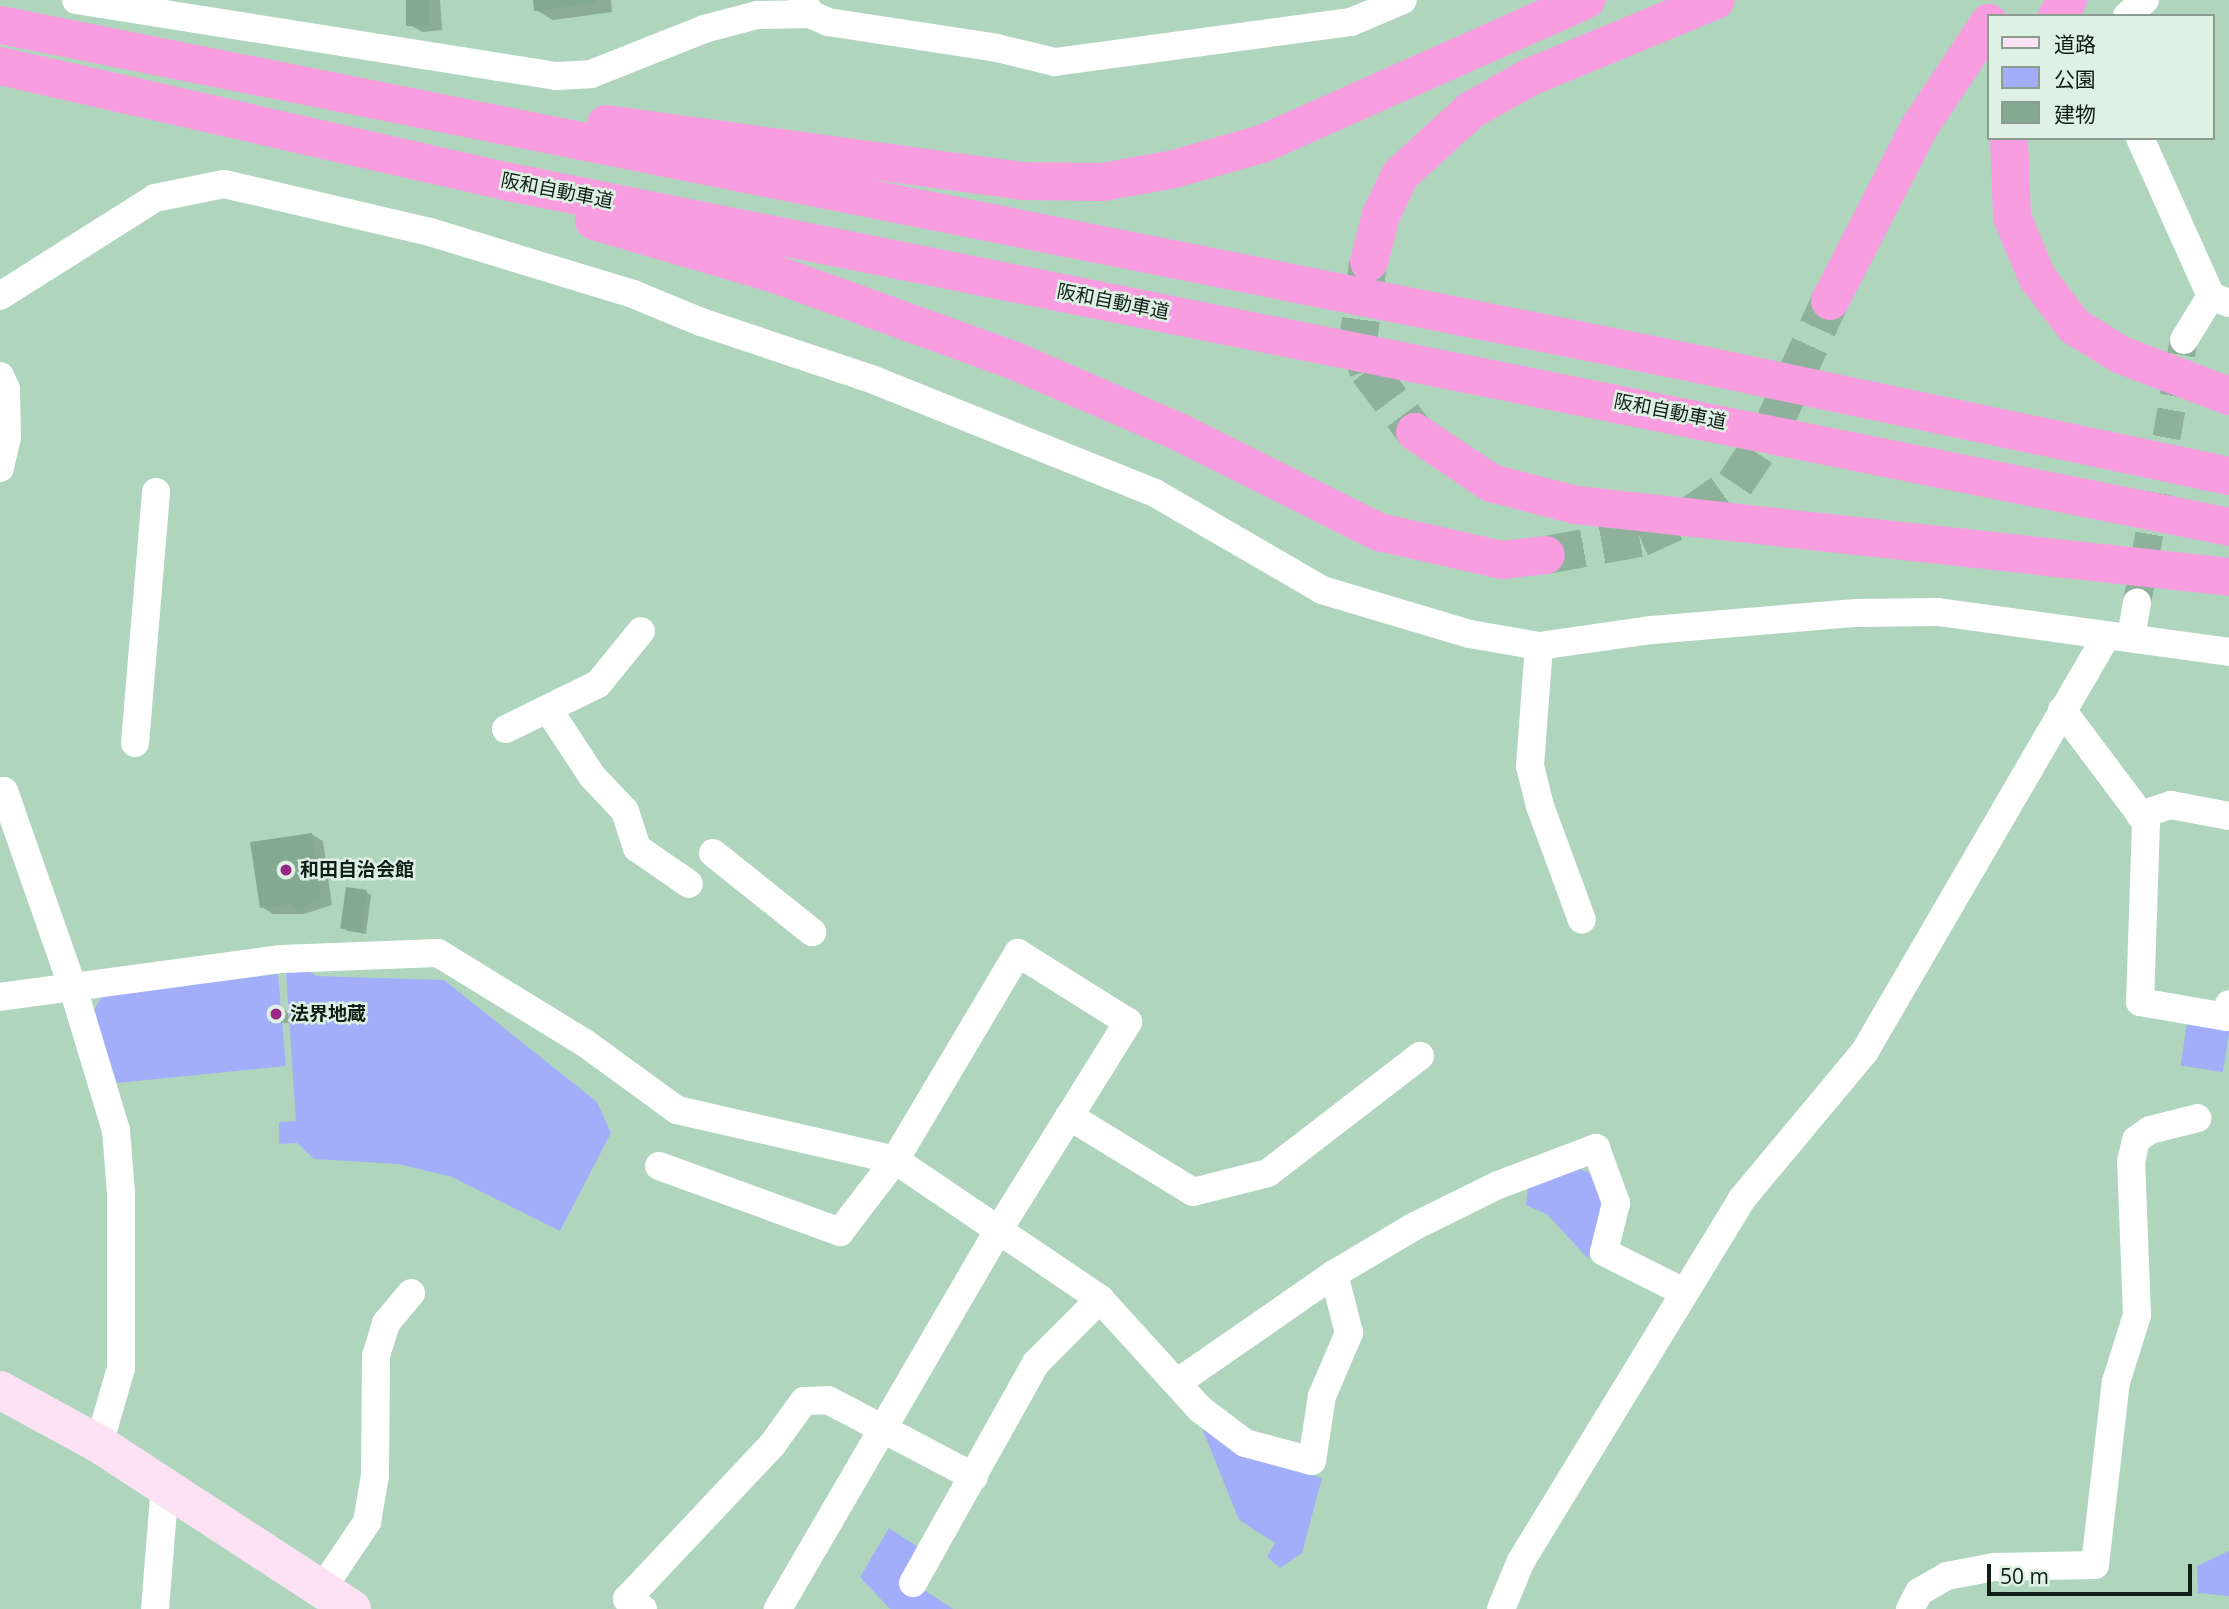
<!DOCTYPE html>
<html>
<head>
<meta charset="utf-8">
<style>
	body { margin:0 }
	#map { position:relative; width:2229px; height:1609px; overflow:hidden; background:#afd6bd; font-family:"Open Sans","Noto Sans JP",sans-serif }
	div>[style] { position:absolute }
	[style*='--x'] { left:calc(var(--x)*1px); top:calc(var(--y)*1px); width:calc(var(--w)*1px); rotate:calc(var(--a)*1deg) }
	.green>* { inset:0; background:#a3aefa; transform-origin:0 0 }
	.shadow>* { inset:0; background:#0003 }
	.building>* { inset:0; background:#84a991; transform-origin:0 0 }
	.street-tunnel>* { height:28px; margin-top:-14px; transform-origin:0; background:repeating-linear-gradient(90deg,#8fb19b 0 28px,transparent 0 42px) }
	.highway-tunnel>* { height:38px; margin-top:-19px; transform-origin:0; background:repeating-linear-gradient(90deg,#8fb19b 0 38px,transparent 0 57px) }
	.street>* { height:28px; margin:-14px; padding:0 14px; transform-origin:14px; border-radius:14px; background:#fff }
	.secondary>* { height:38px; margin:-19px; padding:0 19px; transform-origin:19px; border-radius:19px; background:#fde2f6 }
	.highway>* { height:38px; margin:-19px; padding:0 19px; transform-origin:19px; border-radius:19px; background:#f99de1 }
	.dots>* { width:19px; height:19px; translate:-50% -50%; box-sizing:border-box; border:4px solid #def1e4; border-radius:50% }
	span { translate:-50% -50%; white-space:nowrap; text-align:center; line-height:1.15; -webkit-text-stroke:5px #def1e4; paint-order:stroke }
	.street-label { font-size:19px; color:#0f1e15 }
	.poi-label { font-size:19px; color:#0f1e15; font-weight:700 }
	.left { translate:0 -50%; text-align:left }
	.legend { position:absolute; left:1987px; top:14px; width:228px; height:126px; box-sizing:border-box; background:#def1e4; border:2px solid #8b9d91; margin:0; padding:9px 12px; list-style:none; font-size:21px; color:#0f1e15 }
	.legend li { display:flex; align-items:center; gap:14px; height:35px }
	.legend b { width:35px; border:2px solid #8b9d91 }
	.scale { position:absolute; left:1987px; top:1564px; width:205px; height:32px; box-sizing:border-box; border:4px solid #0f1e15; border-top:0; padding-left:9px; font-size:21px; line-height:24px; white-space:nowrap; color:#0f1e15; -webkit-text-stroke:5px #def1e4; paint-order:stroke }
</style>
</head>
<body>
<div id="map">
	<div class="green">
		<i style="clip-path:polygon(308px 971px,317px 976px,444px 980px,597px 1102px,611px 1133px,560px 1231px,452px 1177px,398px 1164px,314px 1159px,297px 1143px,279px 1144px,279px 1122px,296px 1121px,286px 973px)"></i>
		<i style="clip-path:polygon(278px 974px,286px 1066px,117px 1083px,93px 1012px,102px 996px)"></i>
		<i style="left:2187px;top:1024px;width:43px;height:42px;rotate:9deg"></i>
		<i style="clip-path:polygon(1580px 1169px,1594px 1175px,1604px 1202px,1588px 1259px,1548px 1215px,1526px 1205px,1528px 1187px)"></i>
		<i style="clip-path:polygon(1202px 1428px,1235px 1453px,1322px 1478px,1302px 1553px,1280px 1568px,1267px 1557px,1275px 1543px,1239px 1520px)"></i>
		<i style="clip-path:polygon(889px 1528px,921px 1549px,903px 1576px,953px 1609px,890px 1609px,860px 1577px)"></i>
		<i style="clip-path:polygon(2229px 1551px,2229px 1596px,2198px 1593px,2197px 1566px)"></i>
	</div>
	<div class="shadow">
		<i style="clip-path:polygon(408px 0,440px 0,442px 30px,422px 32px,410px 25px)"></i>
		<i style="clip-path:polygon(535px 0,611px 0,612px 12px,553px 20px,536px 10px)"></i>
		<i style="clip-path:polygon(311px 834px,323px 841px,332px 905px,304px 914px,273px 914px,262px 907px)"></i>
		<i style="clip-path:polygon(366px 892px,371px 895px,366px 934px,348px 931px,343px 928px)"></i>
		<i style="clip-path:polygon(283px 1009px,288px 1012px,289px 1023px,271px 1022px)"></i>
	</div>
	<div class="building">
		<i style="left:406px;top:0;width:23px;height:26px"></i>
		<i style="clip-path:polygon(533px 0,595px 0,595px 3px,534px 11px)"></i>
		<i style="clip-path:polygon(312px 833px,321px 899px,312px 901px,301px 912px,291px 904px,260px 908px,250px 842px)"></i>
		<i style="left:346px;top:887px;width:21px;height:42px;rotate:8deg"></i>
		<i style="left:283px;top:1007px;width:14px;height:15px;rotate:82deg"></i>
	</div>
	<div class="street-tunnel">
		<i style="--x:2137;--y:603;--w:267;--a:-79.9"></i>
	</div>
	<div class="highway-tunnel">
		<i style="--x:1368;--y:263;--w:80;--a:97.2"></i>
		<i style="--x:1358;--y:342;--w:30;--a:70"></i>
		<i style="--x:1368;--y:370;--w:78;--a:52.8"></i>
		<i style="--x:1546;--y:555;--w:96;--a:-10.3"></i>
		<i style="--x:1640;--y:538;--w:56;--a:-24.3"></i>
		<i style="--x:1691;--y:515;--w:54;--a:-35.2"></i>
		<i style="--x:1735;--y:484;--w:63;--a:-56.1"></i>
		<i style="--x:1770;--y:432;--w:144;--a:-65.4"></i>
	</div>
	<div class="street">
		<i style="--x:76;--y:0;--w:486;--a:9"></i>
		<i style="--x:556;--y:76;--w:35;--a:-3"></i>
		<i style="--x:591;--y:74;--w:122;--a:-21.7"></i>
		<i style="--x:704;--y:29;--w:55;--a:-14.8"></i>
		<i style="--x:757;--y:15;--w:53;--a:-1.1"></i>
		<i style="--x:803;--y:0;--w:16;--a:63"></i>
		<i style="--x:810;--y:14;--w:20;--a:24"></i>
		<i style="--x:828;--y:22;--w:171;--a:8.7"></i>
		<i style="--x:997;--y:48;--w:60;--a:13.6"></i>
		<i style="--x:1055;--y:62;--w:299;--a:-7.7"></i>
		<i style="--x:1351;--y:22;--w:56;--a:-22.9"></i>
		<i style="--x:2127;--y:16;--w:24;--a:-42"></i>
		<i style="--x:2140;--y:138;--w:173;--a:65.8"></i>
		<i style="--x:2211;--y:296;--w:19;--a:21"></i>
		<i style="--x:0;--y:296;--w:183;--a:-32.3"></i>
		<i style="--x:155;--y:198;--w:70;--a:-11.5"></i>
		<i style="--x:224;--y:184;--w:212;--a:13.1"></i>
		<i style="--x:430;--y:232;--w:212;--a:17"></i>
		<i style="--x:633;--y:294;--w:74;--a:22.4"></i>
		<i style="--x:701;--y:322;--w:182;--a:18.5"></i>
		<i style="--x:874;--y:380;--w:303;--a:21.9"></i>
		<i style="--x:1155;--y:493;--w:193;--a:30.1"></i>
		<i style="--x:1322;--y:590;--w:154;--a:16.6"></i>
		<i style="--x:1470;--y:634;--w:70;--a:9.9"></i>
		<i style="--x:1539;--y:646;--w:114;--a:-8.1"></i>
		<i style="--x:1652;--y:630;--w:205;--a:-4.8"></i>
		<i style="--x:1856;--y:613;--w:82;--a:-0.7"></i>
		<i style="--x:1938;--y:612;--w:294;--a:7.8"></i>
		<i style="--x:2184;--y:340;--w:52;--a:-58.5"></i>
		<i style="--x:0;--y:376;--w:14;--a:65"></i>
		<i style="--x:6;--y:389;--w:48;--a:88.8"></i>
		<i style="--x:7;--y:437;--w:32;--a:103"></i>
		<i style="--x:2131;--y:637;--w:35;--a:-80"></i>
		<i style="--x:1539;--y:646;--w:120;--a:94.3"></i>
		<i style="--x:1530;--y:766;--w:41;--a:76"></i>
		<i style="--x:1540;--y:806;--w:121;--a:69.8"></i>
		<i style="--x:548;--y:709;--w:80;--a:56.7"></i>
		<i style="--x:592;--y:776;--w:48;--a:46.7"></i>
		<i style="--x:625;--y:811;--w:39;--a:72"></i>
		<i style="--x:637;--y:848;--w:63;--a:34.7"></i>
		<i style="--x:2062;--y:710;--w:140;--a:53.1"></i>
		<i style="--x:2146;--y:822;--w:180;--a:91.9"></i>
		<i style="--x:2140;--y:1002;--w:88;--a:9.8"></i>
		<i style="--x:2227;--y:1017;--w:13;--a:-81"></i>
		<i style="--x:506;--y:729;--w:102;--a:-26.1"></i>
		<i style="--x:598;--y:684;--w:68;--a:-50.9"></i>
		<i style="--x:135;--y:743;--w:252;--a:-85.2"></i>
		<i style="--x:0;--y:793;--w:4;--a:-27"></i>
		<i style="--x:4;--y:791;--w:209;--a:70.7"></i>
		<i style="--x:73;--y:988;--w:148;--a:73.2"></i>
		<i style="--x:116;--y:1130;--w:63;--a:85.5"></i>
		<i style="--x:121;--y:1193;--w:175;--a:90"></i>
		<i style="--x:121;--y:1368;--w:79;--a:106.1"></i>
		<i style="--x:2140;--y:815;--w:33;--a:-18"></i>
		<i style="--x:2171;--y:805;--w:59;--a:10.7"></i>
		<i style="--x:713;--y:853;--w:127;--a:38.6"></i>
		<i style="--x:0;--y:997;--w:284;--a:-7.7"></i>
		<i style="--x:281;--y:959;--w:157;--a:-2.2"></i>
		<i style="--x:438;--y:953;--w:172;--a:31.5"></i>
		<i style="--x:585;--y:1043;--w:114;--a:36.1"></i>
		<i style="--x:677;--y:1110;--w:224;--a:12.9"></i>
		<i style="--x:895;--y:1160;--w:248;--a:34.1"></i>
		<i style="--x:1100;--y:1299;--w:149;--a:47.7"></i>
		<i style="--x:1200;--y:1409;--w:56;--a:37.1"></i>
		<i style="--x:1245;--y:1443;--w:69;--a:15"></i>
		<i style="--x:1312;--y:1461;--w:66;--a:-81.3"></i>
		<i style="--x:1322;--y:1396;--w:69;--a:-66.8"></i>
		<i style="--x:1349;--y:1333;--w:61;--a:-104.3"></i>
		<i style="--x:1069;--y:1116;--w:145;--a:31.5"></i>
		<i style="--x:1193;--y:1192;--w:77;--a:-14.2"></i>
		<i style="--x:1268;--y:1173;--w:192;--a:-37.6"></i>
		<i style="--x:659;--y:1166;--w:193;--a:20"></i>
		<i style="--x:840;--y:1232;--w:91;--a:-52.6"></i>
		<i style="--x:895;--y:1160;--w:241;--a:-59.3"></i>
		<i style="--x:1018;--y:953;--w:130;--a:32.1"></i>
		<i style="--x:1128;--y:1022;--w:244;--a:121.9"></i>
		<i style="--x:999;--y:1229;--w:440;--a:120.2"></i>
		<i style="--x:1178;--y:1382;--w:190;--a:-34.7"></i>
		<i style="--x:1334;--y:1274;--w:94;--a:-30.7"></i>
		<i style="--x:1415;--y:1226;--w:93;--a:-26.3"></i>
		<i style="--x:1498;--y:1185;--w:105;--a:-20.7"></i>
		<i style="--x:1596;--y:1148;--w:59;--a:70"></i>
		<i style="--x:1616;--y:1203;--w:50;--a:103.8"></i>
		<i style="--x:1604;--y:1252;--w:87;--a:26.6"></i>
		<i style="--x:913;--y:1583;--w:252;--a:-60.8"></i>
		<i style="--x:1036;--y:1363;--w:91;--a:-45"></i>
		<i style="--x:322;--y:1589;--w:81;--a:-56.1"></i>
		<i style="--x:367;--y:1522;--w:48;--a:-80.3"></i>
		<i style="--x:375;--y:1475;--w:119;--a:-89.5"></i>
		<i style="--x:376;--y:1356;--w:34;--a:-73"></i>
		<i style="--x:386;--y:1323;--w:39;--a:-50"></i>
		<i style="--x:155;--y:1609;--w:123;--a:-85.4"></i>
		<i style="--x:643;--y:1609;--w:19;--a:-148"></i>
		<i style="--x:627;--y:1599;--w:212;--a:-46.7"></i>
		<i style="--x:772;--y:1445;--w:54;--a:-54"></i>
		<i style="--x:804;--y:1401;--w:24;--a:-2"></i>
		<i style="--x:828;--y:1400;--w:165;--a:27.8"></i>
		<i style="--x:1501;--y:1609;--w:52;--a:-67.4"></i>
		<i style="--x:1521;--y:1561;--w:423;--a:-58.6"></i>
		<i style="--x:1741;--y:1200;--w:194;--a:-50.2"></i>
		<i style="--x:1865;--y:1051;--w:481;--a:-59.8"></i>
		<i style="--x:1910;--y:1609;--w:19;--a:-62"></i>
		<i style="--x:1919;--y:1592;--w:32;--a:-30"></i>
		<i style="--x:1947;--y:1576;--w:48;--a:-10.8"></i>
		<i style="--x:1994;--y:1567;--w:101;--a:-1.1"></i>
		<i style="--x:2095;--y:1565;--w:184;--a:-83.5"></i>
		<i style="--x:2116;--y:1382;--w:70;--a:-72.6"></i>
		<i style="--x:2137;--y:1315;--w:153;--a:-92.2"></i>
		<i style="--x:2131;--y:1162;--w:23;--a:-77"></i>
		<i style="--x:2136;--y:1140;--w:17;--a:-36"></i>
		<i style="--x:2150;--y:1130;--w:49;--a:-14"></i>
	</div>
	<div class="secondary">
		<i style="--x:0;--y:1390;--w:113;--a:28.6"></i>
		<i style="--x:99;--y:1444;--w:302;--a:33.1"></i>
	</div>
	<div class="highway">
		<i style="--x:2057;--y:16;--w:19;--a:-55"></i>
		<i style="--x:0;--y:25;--w:1732;--a:11.29"></i>
		<i style="--x:1698;--y:364;--w:543;--a:11.91"></i>
		<i style="--x:0;--y:66;--w:522;--a:12.84"></i>
		<i style="--x:509;--y:182;--w:1754;--a:11.34"></i>
		<i style="--x:606;--y:124;--w:420;--a:7.8"></i>
		<i style="--x:1022;--y:181;--w:81;--a:0.7"></i>
		<i style="--x:1103;--y:182;--w:72;--a:-10.4"></i>
		<i style="--x:1174;--y:169;--w:91;--a:-15.9"></i>
		<i style="--x:1262;--y:144;--w:355;--a:-24"></i>
		<i style="--x:2009;--y:138;--w:79;--a:87.8"></i>
		<i style="--x:2012;--y:217;--w:65;--a:67.4"></i>
		<i style="--x:2037;--y:277;--w:61;--a:52.9"></i>
		<i style="--x:2074;--y:326;--w:55;--a:31.7"></i>
		<i style="--x:2121;--y:355;--w:116;--a:20.8"></i>
		<i style="--x:594;--y:221;--w:189;--a:16.3"></i>
		<i style="--x:775;--y:274;--w:255;--a:19.9"></i>
		<i style="--x:1015;--y:361;--w:179;--a:23.4"></i>
		<i style="--x:1179;--y:432;--w:224;--a:26.6"></i>
		<i style="--x:1379;--y:532;--w:126;--a:12.8"></i>
		<i style="--x:1502;--y:560;--w:44;--a:-6.5"></i>
		<i style="--x:1369;--y:262;--w:49;--a:-75.7"></i>
		<i style="--x:1381;--y:215;--w:44;--a:-64.6"></i>
		<i style="--x:1400;--y:175;--w:96;--a:-42.5"></i>
		<i style="--x:1471;--y:110;--w:68;--a:-29.2"></i>
		<i style="--x:1530;--y:77;--w:201;--a:-22.5"></i>
		<i style="--x:1830;--y:301;--w:197;--a:-62.8"></i>
		<i style="--x:1920;--y:126;--w:124;--a:-56.2"></i>
		<i style="--x:1415;--y:432;--w:92;--a:33.9"></i>
		<i style="--x:1491;--y:483;--w:88;--a:14.5"></i>
		<i style="--x:1576;--y:505;--w:657;--a:6.29"></i>
	</div>
	<div class="dots">
		<i style="left:286px;top:870px;background:#9a2783"></i>
		<i style="left:276px;top:1014px;background:#9a2783"></i>
	</div>
	<div class="street-label">
		<span style="left:557px;top:191px;rotate:11deg">阪和自動車道</span>
		<span style="left:1113px;top:302px;rotate:11deg">阪和自動車道</span>
		<span style="left:1670px;top:412px;rotate:11deg">阪和自動車道</span>
	</div>
	<div class="poi-label">
		<span class="left" style="left:300px;top:870px">和田自治会館</span>
		<span class="left" style="left:290px;top:1014px">法界地蔵</span>
	</div>
	<ul class="legend">
	<li><b style="height:9px;background:#fde2f6"></b>道路</li>
	<li><b style="height:19px;background:#a3aefa"></b>公園</li>
	<li><b style="height:19px;background:#84a991"></b>建物</li>
	</ul>
	<div class="scale">50 m</div>
</div>
</body>
</html>
